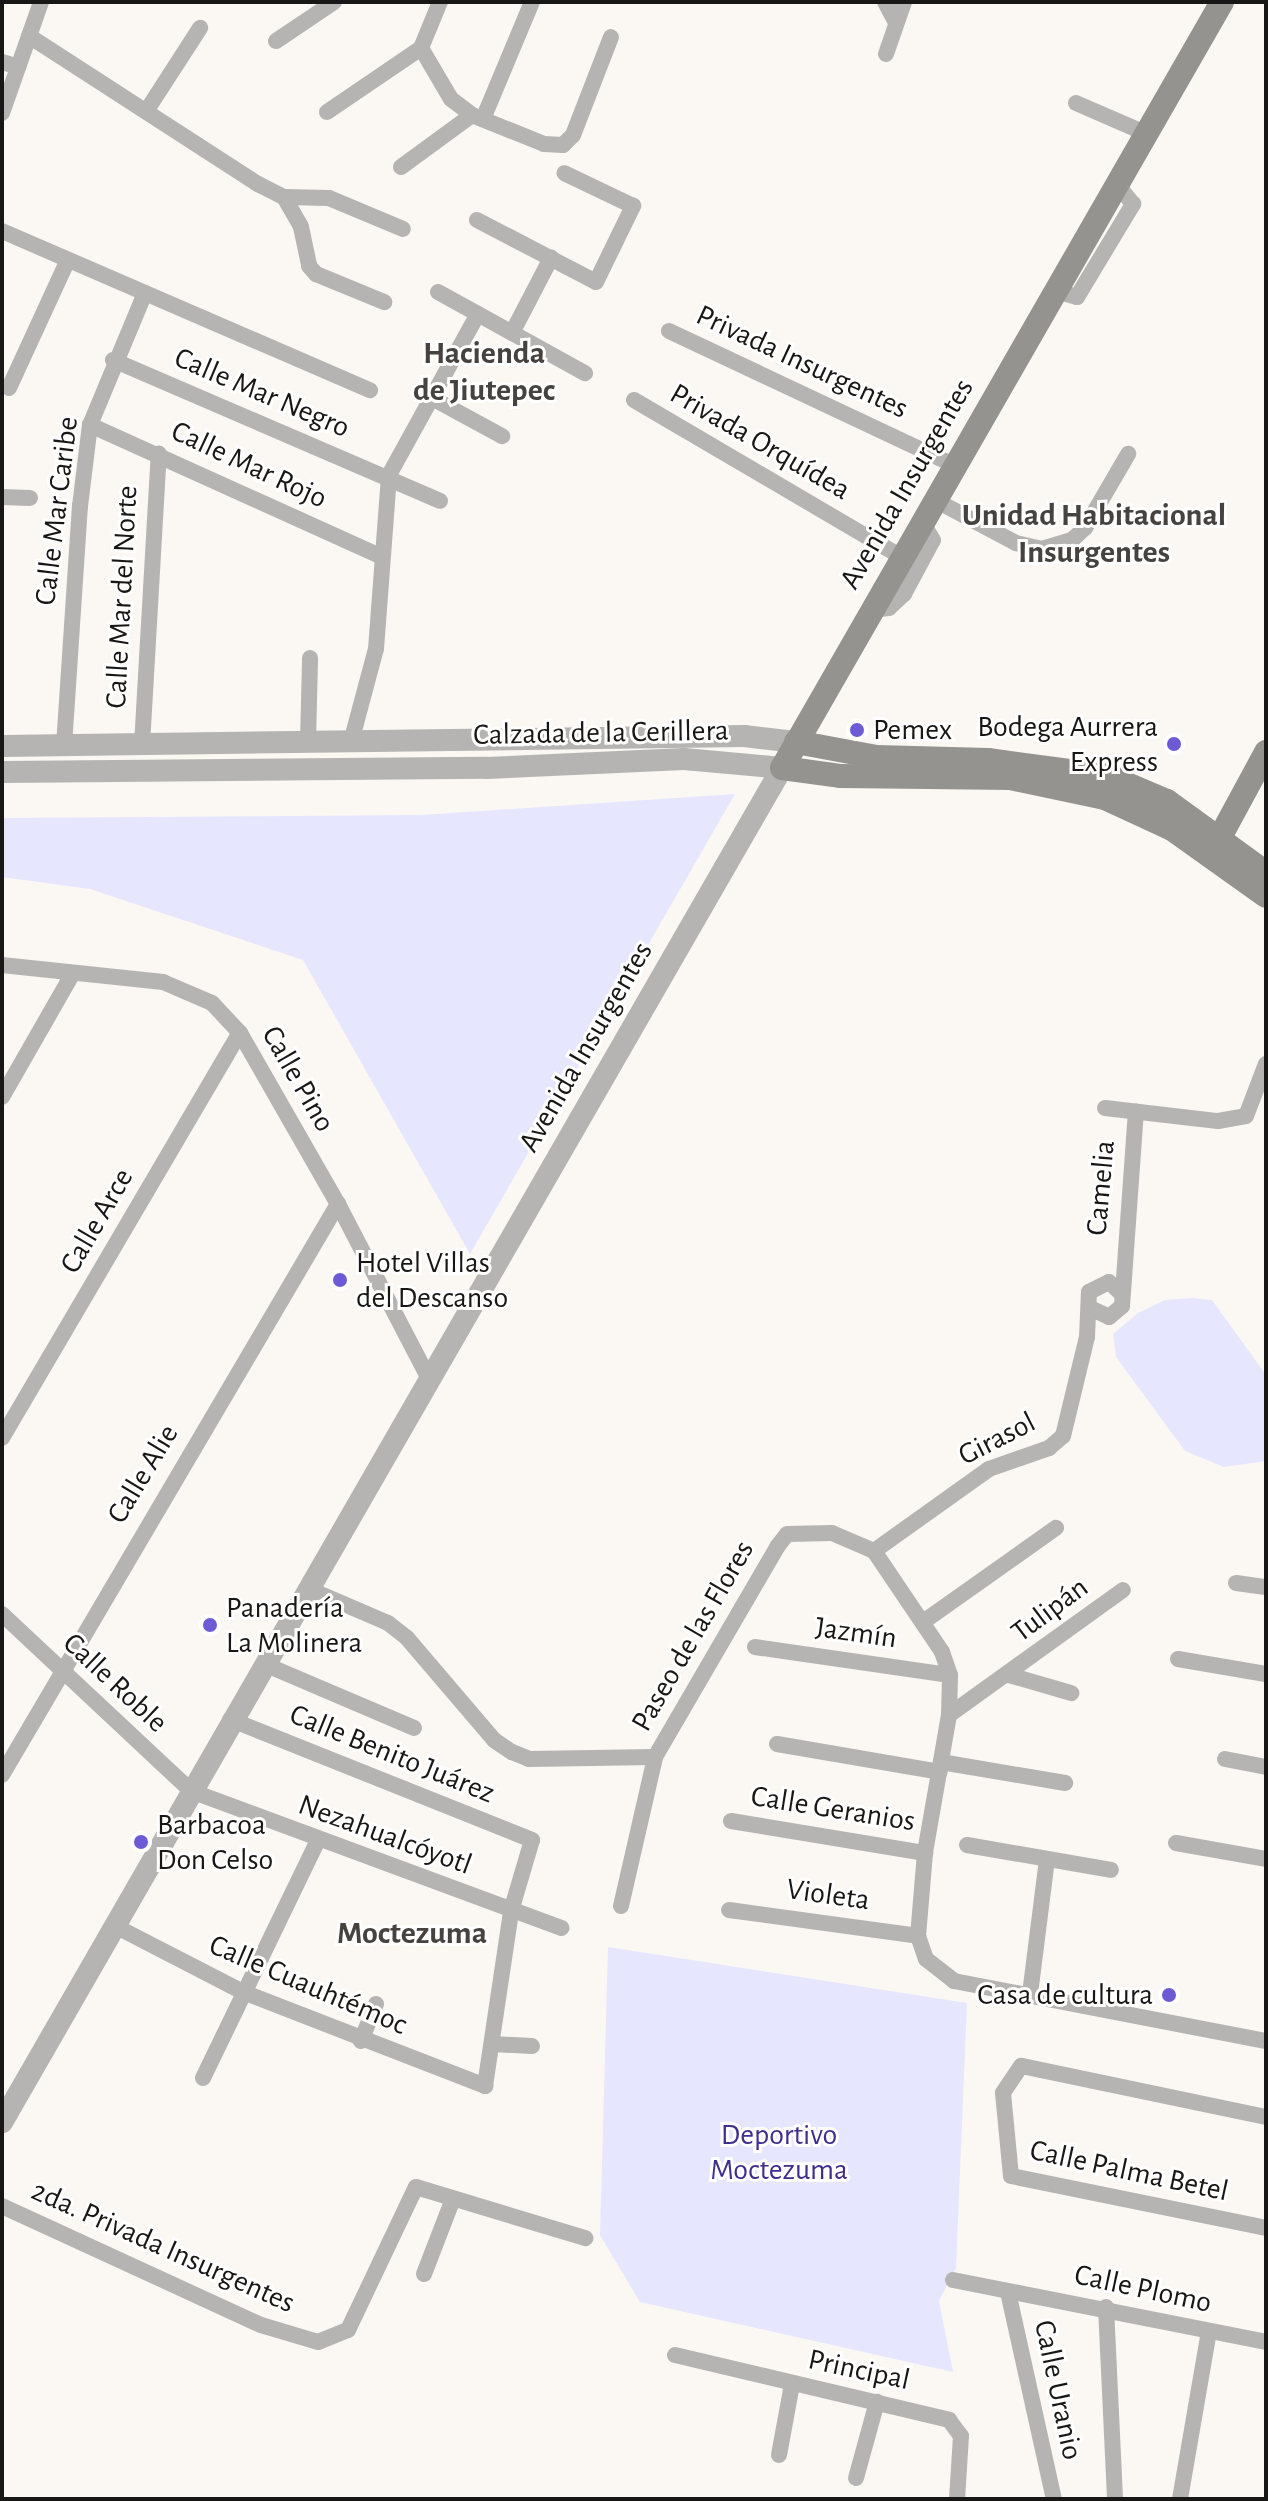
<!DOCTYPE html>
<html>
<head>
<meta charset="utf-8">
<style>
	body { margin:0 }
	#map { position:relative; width:1268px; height:2501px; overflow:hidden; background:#fbf8f3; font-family:"Alegreya Sans",sans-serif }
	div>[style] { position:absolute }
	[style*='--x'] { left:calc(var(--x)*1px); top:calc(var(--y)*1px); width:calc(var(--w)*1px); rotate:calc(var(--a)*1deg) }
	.green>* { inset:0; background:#e6e6ff }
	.minor>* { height:16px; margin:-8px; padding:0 8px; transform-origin:8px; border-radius:8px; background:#b5b4b2 }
	.tertiary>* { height:22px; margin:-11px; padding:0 11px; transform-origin:11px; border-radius:11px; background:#b5b4b2 }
	.secondary>* { height:24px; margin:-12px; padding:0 12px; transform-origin:12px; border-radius:12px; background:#959390 }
	.dots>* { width:22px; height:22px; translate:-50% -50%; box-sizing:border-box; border:4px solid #fff; border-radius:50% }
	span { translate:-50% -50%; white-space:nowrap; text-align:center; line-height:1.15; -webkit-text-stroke:6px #fff; paint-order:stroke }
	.street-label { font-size:30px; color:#191716 }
	.poi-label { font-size:30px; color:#191716 }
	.right { translate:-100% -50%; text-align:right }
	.left { translate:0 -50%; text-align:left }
	.park-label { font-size:30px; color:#402d8e }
	.neighbourhood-label { font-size:32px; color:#45423f; font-weight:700 }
	.frame { position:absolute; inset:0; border:4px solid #191716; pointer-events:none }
</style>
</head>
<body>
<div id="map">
	<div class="green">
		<i style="clip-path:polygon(735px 794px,470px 1254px,303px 960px,90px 889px,2px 877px,2px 818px,421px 815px)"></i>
		<i style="clip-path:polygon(1191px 1298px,1212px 1300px,1266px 1375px,1266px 1461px,1224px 1467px,1185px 1451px,1116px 1357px,1113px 1334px,1138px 1313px,1165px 1300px)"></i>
		<i style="clip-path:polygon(608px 1947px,967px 2003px,956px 2268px,939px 2301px,953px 2372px,640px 2302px,600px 2235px)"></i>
	</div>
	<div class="minor">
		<i style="--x:885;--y:2;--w:24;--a:62"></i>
		<i style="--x:29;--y:36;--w:273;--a:32.9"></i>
		<i style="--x:258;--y:184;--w:29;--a:27"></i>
		<i style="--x:284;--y:197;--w:45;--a:1.3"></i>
		<i style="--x:329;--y:198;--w:80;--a:22.7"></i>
		<i style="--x:276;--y:41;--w:70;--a:-33.9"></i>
		<i style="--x:421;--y:48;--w:59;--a:59.5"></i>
		<i style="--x:451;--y:99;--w:26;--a:37"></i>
		<i style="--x:472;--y:115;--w:78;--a:21.9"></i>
		<i style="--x:544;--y:144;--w:19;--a:3"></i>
		<i style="--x:563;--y:145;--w:14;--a:-45"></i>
		<i style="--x:573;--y:135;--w:105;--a:-68.8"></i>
		<i style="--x:886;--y:54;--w:55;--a:-70.9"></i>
		<i style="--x:2;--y:62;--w:17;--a:17"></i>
		<i style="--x:1076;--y:103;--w:75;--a:23.5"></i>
		<i style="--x:147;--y:110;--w:98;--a:-57.1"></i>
		<i style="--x:327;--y:112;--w:114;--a:-34.2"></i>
		<i style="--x:421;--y:48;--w:50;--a:-67.6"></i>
		<i style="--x:2;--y:113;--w:118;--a:-70.6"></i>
		<i style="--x:483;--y:119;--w:127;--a:-67.3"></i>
		<i style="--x:401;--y:167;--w:88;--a:-36.2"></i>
		<i style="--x:284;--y:197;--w:34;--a:60"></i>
		<i style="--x:301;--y:227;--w:40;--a:78"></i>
		<i style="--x:309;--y:266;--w:11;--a:49"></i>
		<i style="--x:316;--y:274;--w:74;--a:22.4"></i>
		<i style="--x:477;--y:220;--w:134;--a:27.5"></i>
		<i style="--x:596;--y:282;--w:85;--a:-64"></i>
		<i style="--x:633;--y:206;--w:76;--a:-154.4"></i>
		<i style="--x:2;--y:231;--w:401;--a:23.4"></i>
		<i style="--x:1056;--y:291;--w:22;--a:16"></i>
		<i style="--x:1077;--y:297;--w:109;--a:-58.9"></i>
		<i style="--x:1133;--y:204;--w:26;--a:-129"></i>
		<i style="--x:438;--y:292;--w:168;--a:28.9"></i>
		<i style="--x:669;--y:331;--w:315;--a:25.2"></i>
		<i style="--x:512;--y:333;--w:85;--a:-62.5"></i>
		<i style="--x:113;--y:360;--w:356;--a:23.3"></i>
		<i style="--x:9;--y:388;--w:141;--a:-65.3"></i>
		<i style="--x:432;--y:398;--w:80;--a:28.5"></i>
		<i style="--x:634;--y:400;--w:308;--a:30.4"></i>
		<i style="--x:90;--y:425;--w:320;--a:24.3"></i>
		<i style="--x:2;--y:497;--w:28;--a:2"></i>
		<i style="--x:935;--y:500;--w:92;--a:28"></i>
		<i style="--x:1016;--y:543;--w:27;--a:13"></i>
		<i style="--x:1042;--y:549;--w:31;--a:-17"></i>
		<i style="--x:1072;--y:540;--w:18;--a:-43"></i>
		<i style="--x:1085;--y:528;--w:86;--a:-59.8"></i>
		<i style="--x:871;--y:610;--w:18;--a:-6"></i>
		<i style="--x:889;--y:608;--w:21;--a:-43"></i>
		<i style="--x:904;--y:594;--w:61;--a:-61.8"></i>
		<i style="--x:933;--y:540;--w:21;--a:-121"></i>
		<i style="--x:308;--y:742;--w:84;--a:-88.6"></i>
		<i style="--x:351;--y:742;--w:96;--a:-75"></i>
		<i style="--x:376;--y:649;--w:174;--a:-85.7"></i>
		<i style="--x:389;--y:475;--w:184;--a:-61.1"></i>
		<i style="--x:142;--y:745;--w:292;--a:-86.7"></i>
		<i style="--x:64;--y:746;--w:241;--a:-86.2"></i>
		<i style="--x:80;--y:506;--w:82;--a:-83"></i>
		<i style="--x:90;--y:425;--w:143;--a:-67.4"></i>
		<i style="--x:2;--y:965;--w:162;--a:6"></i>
		<i style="--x:163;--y:982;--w:53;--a:23.2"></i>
		<i style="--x:212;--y:1003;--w:41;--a:47"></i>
		<i style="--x:240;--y:1033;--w:197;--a:60.2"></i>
		<i style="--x:338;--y:1204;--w:197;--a:62.5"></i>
		<i style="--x:2;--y:1097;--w:141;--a:-60.2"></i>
		<i style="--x:1105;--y:1108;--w:114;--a:6.6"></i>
		<i style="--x:1218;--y:1121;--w:28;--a:-10"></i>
		<i style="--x:1246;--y:1116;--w:56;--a:-69"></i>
		<i style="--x:1090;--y:1308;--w:21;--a:25"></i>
		<i style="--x:1109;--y:1317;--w:17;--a:-40"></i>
		<i style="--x:1122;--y:1306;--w:195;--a:-85.9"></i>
		<i style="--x:2;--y:1438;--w:470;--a:-59.6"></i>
		<i style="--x:874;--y:1551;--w:141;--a:-35.5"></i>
		<i style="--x:989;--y:1469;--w:64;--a:-19.3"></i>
		<i style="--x:1049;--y:1448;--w:18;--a:-41"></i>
		<i style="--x:1063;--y:1436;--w:102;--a:-76.4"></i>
		<i style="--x:1087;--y:1337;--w:45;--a:-87.5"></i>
		<i style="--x:1089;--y:1292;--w:22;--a:-27"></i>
		<i style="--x:1109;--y:1282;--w:18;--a:43"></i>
		<i style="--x:1236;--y:1583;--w:30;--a:8"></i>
		<i style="--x:309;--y:1589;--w:86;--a:23.3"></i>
		<i style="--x:388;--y:1623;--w:24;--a:38"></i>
		<i style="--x:407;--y:1638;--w:134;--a:49.5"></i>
		<i style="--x:494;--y:1740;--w:22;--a:34"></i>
		<i style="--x:512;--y:1752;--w:18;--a:22"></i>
		<i style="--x:529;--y:1759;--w:126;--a:-0.9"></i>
		<i style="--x:2;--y:1614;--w:259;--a:43.1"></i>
		<i style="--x:191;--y:1791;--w:395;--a:20.3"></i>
		<i style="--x:923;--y:1622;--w:163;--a:-35.3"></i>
		<i style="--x:755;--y:1647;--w:197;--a:8.2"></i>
		<i style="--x:1178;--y:1659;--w:89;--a:9.7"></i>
		<i style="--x:264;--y:1664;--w:163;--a:23.1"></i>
		<i style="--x:1009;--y:1675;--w:65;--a:16.2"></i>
		<i style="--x:949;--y:1715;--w:214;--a:-35.7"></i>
		<i style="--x:777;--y:1744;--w:165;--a:9.7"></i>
		<i style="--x:1225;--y:1759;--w:42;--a:11"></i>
		<i style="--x:941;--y:1762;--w:126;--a:9.6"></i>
		<i style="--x:2;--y:1775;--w:663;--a:-59.53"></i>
		<i style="--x:731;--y:1821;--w:197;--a:9.4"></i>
		<i style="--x:1176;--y:1843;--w:91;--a:10.1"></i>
		<i style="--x:967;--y:1845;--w:146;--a:9.8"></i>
		<i style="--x:621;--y:1906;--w:153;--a:-77.1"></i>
		<i style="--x:655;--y:1757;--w:243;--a:-59.8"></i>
		<i style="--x:777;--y:1547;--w:16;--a:-52"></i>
		<i style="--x:787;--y:1534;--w:45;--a:-1.3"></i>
		<i style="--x:832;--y:1533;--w:46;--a:23.2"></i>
		<i style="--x:874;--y:1551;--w:122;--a:56"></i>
		<i style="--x:942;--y:1652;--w:24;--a:71"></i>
		<i style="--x:950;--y:1675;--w:40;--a:91.4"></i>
		<i style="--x:949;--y:1715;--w:140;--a:99.9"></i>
		<i style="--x:925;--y:1853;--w:83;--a:94.8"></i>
		<i style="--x:918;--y:1936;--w:24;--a:71"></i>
		<i style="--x:926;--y:1959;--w:36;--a:38"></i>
		<i style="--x:954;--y:1981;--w:318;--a:10.9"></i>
		<i style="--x:729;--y:1910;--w:191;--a:7.8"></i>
		<i style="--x:113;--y:1925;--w:146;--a:27.3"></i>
		<i style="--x:243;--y:1992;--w:260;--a:21.2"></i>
		<i style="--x:485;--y:2086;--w:177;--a:-81.5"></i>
		<i style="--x:511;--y:1911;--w:74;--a:-73.5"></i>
		<i style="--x:532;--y:1840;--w:325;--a:-158.2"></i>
		<i style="--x:1030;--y:1994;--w:135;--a:-82.8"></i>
		<i style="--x:361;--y:2041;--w:40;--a:-68"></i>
		<i style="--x:493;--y:2044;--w:39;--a:3"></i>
		<i style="--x:203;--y:2078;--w:262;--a:-64.2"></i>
		<i style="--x:1266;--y:2117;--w:250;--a:-168.2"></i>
		<i style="--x:1021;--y:2066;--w:32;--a:124"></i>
		<i style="--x:1003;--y:2093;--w:83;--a:84.5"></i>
		<i style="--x:1011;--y:2176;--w:260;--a:11.5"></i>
		<i style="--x:2;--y:2206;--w:285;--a:24.7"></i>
		<i style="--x:261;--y:2325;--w:59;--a:16.6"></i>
		<i style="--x:318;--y:2342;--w:32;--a:-22"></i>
		<i style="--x:348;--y:2330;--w:158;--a:-64.6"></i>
		<i style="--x:416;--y:2187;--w:177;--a:16.8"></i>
		<i style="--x:424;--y:2274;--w:80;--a:-68.9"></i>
		<i style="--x:953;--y:2280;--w:319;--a:11.2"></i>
		<i style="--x:1008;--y:2292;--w:212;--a:77.5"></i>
		<i style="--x:1106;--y:2307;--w:191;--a:87.3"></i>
		<i style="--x:675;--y:2355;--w:282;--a:13.3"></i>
		<i style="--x:949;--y:2420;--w:20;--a:53"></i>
		<i style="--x:961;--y:2436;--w:63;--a:93.6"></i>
		<i style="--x:779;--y:2455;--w:72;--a:-79.6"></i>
		<i style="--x:856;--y:2478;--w:79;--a:-74.6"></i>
		<i style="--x:1180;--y:2499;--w:170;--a:-80.2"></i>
	</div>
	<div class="tertiary">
		<i style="--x:2;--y:746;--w:742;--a:-0.77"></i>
		<i style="--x:744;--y:736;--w:52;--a:6.6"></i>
		<i style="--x:2;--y:772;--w:484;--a:-0.5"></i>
		<i style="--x:486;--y:768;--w:198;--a:-2.6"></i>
		<i style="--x:684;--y:759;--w:98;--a:5.2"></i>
		<i style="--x:782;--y:768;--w:1563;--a:119.94"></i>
	</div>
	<div class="secondary">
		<i style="--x:1222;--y:2;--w:883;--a:119.87"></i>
		<i style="--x:782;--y:768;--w:60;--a:7.7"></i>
		<i style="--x:841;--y:776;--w:169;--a:0.7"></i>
		<i style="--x:1010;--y:778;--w:97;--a:11.9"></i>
		<i style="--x:1105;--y:798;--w:74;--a:24.8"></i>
		<i style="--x:1172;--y:829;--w:115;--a:35.5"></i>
		<i style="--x:796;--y:742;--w:82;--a:10.5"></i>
		<i style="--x:877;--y:757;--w:111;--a:1.5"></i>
		<i style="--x:988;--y:760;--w:121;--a:7.6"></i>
		<i style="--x:1108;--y:776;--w:64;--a:23"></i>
		<i style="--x:1167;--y:801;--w:122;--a:36"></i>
		<i style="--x:1212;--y:852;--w:114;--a:-61.6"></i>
	</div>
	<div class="dots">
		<i style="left:857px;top:730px;background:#6d5bd5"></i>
		<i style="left:1174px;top:744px;background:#6d5bd5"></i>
		<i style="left:340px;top:1280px;background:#6d5bd5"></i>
		<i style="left:210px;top:1625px;background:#6d5bd5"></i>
		<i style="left:141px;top:1842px;background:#6d5bd5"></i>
		<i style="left:1169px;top:1995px;background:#6d5bd5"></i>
	</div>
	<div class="street-label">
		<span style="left:802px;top:362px;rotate:25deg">Privada Insurgentes</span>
		<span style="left:262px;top:393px;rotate:23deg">Calle Mar Negro</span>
		<span style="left:760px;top:442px;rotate:30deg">Privada Orquídea</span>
		<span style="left:249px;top:465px;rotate:25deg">Calle Mar Rojo</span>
		<span style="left:907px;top:484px;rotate:-60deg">Avenida Insurgentes</span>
		<span style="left:57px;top:511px;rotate:-83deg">Calle Mar Caribe</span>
		<span style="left:122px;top:597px;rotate:-87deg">Calle Mar del Norte</span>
		<span style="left:601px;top:733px;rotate:-1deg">Calzada de la Cerillera</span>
		<span style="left:586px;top:1047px;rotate:-60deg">Avenida Insurgentes</span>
		<span style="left:298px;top:1079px;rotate:60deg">Calle Pino</span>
		<span style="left:1101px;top:1188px;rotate:-85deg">Camelia</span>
		<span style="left:97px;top:1221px;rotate:-60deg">Calle Arce</span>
		<span style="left:997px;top:1439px;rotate:-27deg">Girasol</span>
		<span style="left:143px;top:1474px;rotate:-59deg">Calle Alie</span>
		<span style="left:1050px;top:1610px;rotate:-37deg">Tulipán</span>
		<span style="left:856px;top:1633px;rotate:8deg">Jazmín</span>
		<span style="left:693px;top:1636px;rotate:-60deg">Paseo de las Flores</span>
		<span style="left:115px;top:1683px;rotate:43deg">Calle Roble</span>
		<span style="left:392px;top:1754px;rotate:22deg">Calle Benito Juárez</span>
		<span style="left:833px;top:1809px;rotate:9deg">Calle Geranios</span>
		<span style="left:385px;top:1835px;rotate:20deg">Nezahualcóyotl</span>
		<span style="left:828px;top:1895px;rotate:8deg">Violeta</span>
		<span style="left:308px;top:1985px;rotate:23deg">Calle Cuauhtémoc</span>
		<span style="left:1129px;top:2171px;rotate:12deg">Calle Palma Betel</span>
		<span style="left:163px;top:2247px;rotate:24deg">2da. Privada Insurgentes</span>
		<span style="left:1143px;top:2289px;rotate:12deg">Calle Plomo</span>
		<span style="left:859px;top:2370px;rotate:12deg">Principal</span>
		<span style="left:1058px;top:2390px;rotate:78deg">Calle Uranio</span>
	</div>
	<div class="poi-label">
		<span class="right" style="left:1158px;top:744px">Bodega Aurrera<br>Express</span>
		<span class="left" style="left:873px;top:730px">Pemex</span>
		<span class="left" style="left:356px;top:1280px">Hotel Villas<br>del Descanso</span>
		<span class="left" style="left:226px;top:1625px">Panadería<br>La Molinera</span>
		<span class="left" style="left:157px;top:1842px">Barbacoa<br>Don Celso</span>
		<span class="right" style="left:1153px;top:1995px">Casa de cultura</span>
	</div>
	<div class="park-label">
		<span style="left:779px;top:2152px">Deportivo<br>Moctezuma</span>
	</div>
	<div class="neighbourhood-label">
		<span style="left:484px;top:372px">Hacienda<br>de Jiutepec</span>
		<span style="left:1094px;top:534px">Unidad Habitacional<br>Insurgentes</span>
		<span style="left:412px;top:1933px">Moctezuma</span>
	</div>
	<div class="frame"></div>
</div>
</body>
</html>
